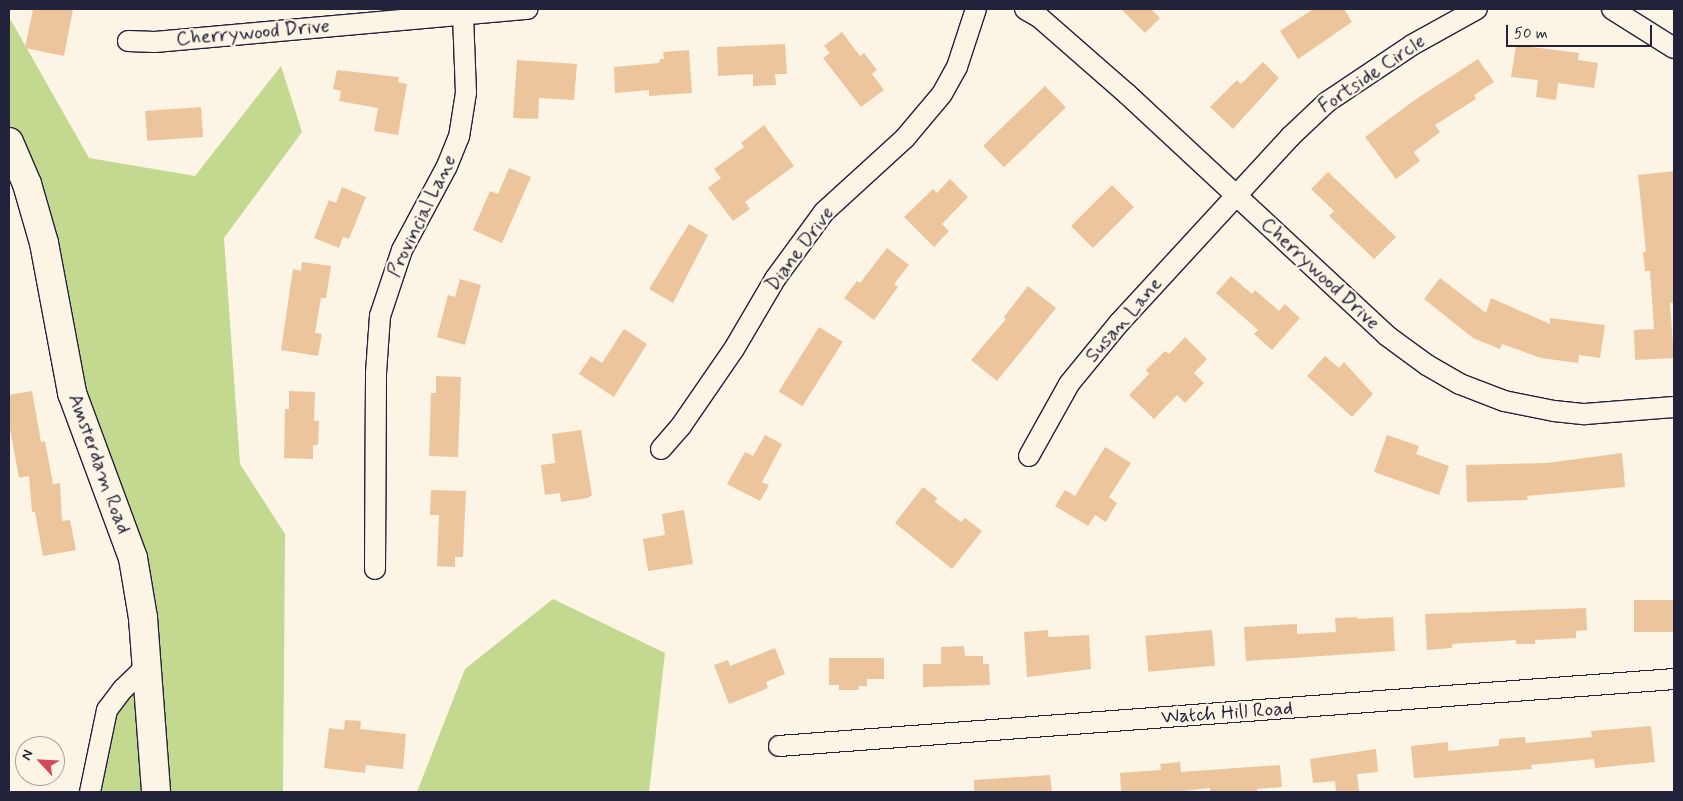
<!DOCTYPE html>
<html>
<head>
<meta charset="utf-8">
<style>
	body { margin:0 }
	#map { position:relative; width:1683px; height:801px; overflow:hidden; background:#fcf5e5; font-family:Mynerve,sans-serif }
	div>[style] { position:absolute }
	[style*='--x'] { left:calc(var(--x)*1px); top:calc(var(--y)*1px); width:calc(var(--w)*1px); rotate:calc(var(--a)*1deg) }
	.green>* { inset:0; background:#c2d98f }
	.building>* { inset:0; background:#edc59d; transform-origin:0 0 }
	.roads { filter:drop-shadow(1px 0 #22223b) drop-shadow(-1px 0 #22223b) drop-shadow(0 1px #22223b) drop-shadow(0 -1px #22223b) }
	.street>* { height:20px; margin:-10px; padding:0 10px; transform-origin:10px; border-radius:10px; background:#fcf5e5 }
	.secondary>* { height:28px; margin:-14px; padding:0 14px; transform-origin:14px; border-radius:14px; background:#fcf5e5 }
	span { translate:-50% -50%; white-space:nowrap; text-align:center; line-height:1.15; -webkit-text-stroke:4.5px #fcf5e5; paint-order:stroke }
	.street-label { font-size:20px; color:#22223b }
	.frame { position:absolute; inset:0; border:10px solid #22223b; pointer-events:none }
	.north { position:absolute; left:15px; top:736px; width:50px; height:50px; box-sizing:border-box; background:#fcf5e5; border:1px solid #a5a1a1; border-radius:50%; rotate:295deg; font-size:14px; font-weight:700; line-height:20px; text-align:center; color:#22223b }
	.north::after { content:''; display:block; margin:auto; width:18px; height:22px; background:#d1495b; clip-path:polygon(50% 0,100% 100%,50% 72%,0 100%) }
	.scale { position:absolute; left:1506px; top:25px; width:146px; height:22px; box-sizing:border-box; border:2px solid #22223b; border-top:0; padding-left:6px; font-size:15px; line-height:18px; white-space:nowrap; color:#22223b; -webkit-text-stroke:4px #fcf5e5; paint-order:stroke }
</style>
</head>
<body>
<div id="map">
	<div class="green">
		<i style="clip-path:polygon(9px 17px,89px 158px,195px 176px,281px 66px,302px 132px,224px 238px,240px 464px,285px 534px,283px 792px,90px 792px,103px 722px,146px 667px,143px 618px,9px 142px)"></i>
		<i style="clip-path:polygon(553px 599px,665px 653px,649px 792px,417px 792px,465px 669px)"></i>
	</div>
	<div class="building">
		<i style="clip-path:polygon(33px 9px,73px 9px,64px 56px,25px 48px)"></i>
		<i style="clip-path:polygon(1121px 9px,1151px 9px,1160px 18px,1145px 33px)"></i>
		<i style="clip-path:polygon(1313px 9px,1344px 9px,1352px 22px,1298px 59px,1280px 31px)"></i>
		<i style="clip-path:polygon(842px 32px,860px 56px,864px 53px,877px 70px,872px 74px,884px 90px,861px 107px,823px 58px,830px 53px,824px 46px)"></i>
		<i style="clip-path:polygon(785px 44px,787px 74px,775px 74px,776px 85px,753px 86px,753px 74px,718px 76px,717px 47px)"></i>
		<i style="clip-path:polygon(1516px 45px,1579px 53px,1578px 60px,1598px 63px,1594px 88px,1558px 83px,1556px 100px,1536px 97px,1538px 80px,1511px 77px)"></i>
		<i style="clip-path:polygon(689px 50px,692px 93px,649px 96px,649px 90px,615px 93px,614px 67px,659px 63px,660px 59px,664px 59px,663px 52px)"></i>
		<i style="clip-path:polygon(1478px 59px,1494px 82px,1474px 95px,1476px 99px,1435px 125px,1440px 132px,1414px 152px,1420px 161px,1396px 179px,1365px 137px,1416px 99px)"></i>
		<i style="clip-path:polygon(517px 60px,577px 64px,574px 100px,539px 98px,538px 119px,513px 118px)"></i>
		<i style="clip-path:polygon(1263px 62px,1279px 78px,1233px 129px,1210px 107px,1237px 80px,1241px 84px)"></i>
		<i style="clip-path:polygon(337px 70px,399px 77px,398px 82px,407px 84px,398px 135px,374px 131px,378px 108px,339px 101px,341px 91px,333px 89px)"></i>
		<i style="left:1045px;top:86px;width:30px;height:86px;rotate:46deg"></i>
		<i style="left:201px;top:107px;width:30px;height:56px;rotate:86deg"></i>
		<i style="clip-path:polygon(764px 125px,794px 166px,745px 202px,750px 209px,733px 221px,708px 188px,721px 178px,714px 169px,744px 147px,741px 143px)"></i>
		<i style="clip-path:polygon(509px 168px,531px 177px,502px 243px,473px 230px,490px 191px,498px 194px)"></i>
		<i style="clip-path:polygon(1674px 171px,1674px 303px,1670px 303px,1674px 358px,1635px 360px,1634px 330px,1654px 329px,1650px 271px,1645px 271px,1643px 252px,1646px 252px,1638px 175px)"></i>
		<i style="clip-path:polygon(1328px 172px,1396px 237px,1374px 259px,1329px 216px,1334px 211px,1311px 189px)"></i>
		<i style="clip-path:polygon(950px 179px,968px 197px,942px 224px,949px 231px,934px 247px,904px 217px,933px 189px,937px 193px)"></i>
		<i style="left:1112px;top:185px;width:31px;height:58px;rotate:45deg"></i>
		<i style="clip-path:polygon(342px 187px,366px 197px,349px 239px,343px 237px,339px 248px,314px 238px,329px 200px,336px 203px)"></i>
		<i style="clip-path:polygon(689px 224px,708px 235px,673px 303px,649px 289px)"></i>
		<i style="clip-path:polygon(887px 248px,909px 265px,894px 284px,898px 287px,874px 320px,844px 298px,857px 281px,860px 283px)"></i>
		<i style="clip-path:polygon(302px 262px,331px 266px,326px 298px,321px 298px,315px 333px,322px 334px,318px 356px,281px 350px,293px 269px,301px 271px)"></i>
		<i style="clip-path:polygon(1231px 276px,1252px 294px,1255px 290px,1279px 311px,1285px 304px,1300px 318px,1272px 350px,1254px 334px,1258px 330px,1216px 293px)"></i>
		<i style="clip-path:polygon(1440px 278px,1486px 313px,1491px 298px,1550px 324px,1550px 318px,1605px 325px,1600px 358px,1579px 355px,1578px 363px,1541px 358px,1502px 344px,1500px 349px,1473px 338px,1424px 299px)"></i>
		<i style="clip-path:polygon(460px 279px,481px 285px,465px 345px,437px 337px,448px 295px,455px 297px)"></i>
		<i style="clip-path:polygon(1028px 286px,1056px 308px,997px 381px,971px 360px,1006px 319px,1004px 317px)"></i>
		<i style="left:819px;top:327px;width:28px;height:76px;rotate:32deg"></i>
		<i style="clip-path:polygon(624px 329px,647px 344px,614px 397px,579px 374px,591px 356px,602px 363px)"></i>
		<i style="clip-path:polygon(1185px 337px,1207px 359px,1194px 373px,1204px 383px,1185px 403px,1177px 395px,1154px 419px,1129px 395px,1149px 374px,1146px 370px,1165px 351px,1169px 354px)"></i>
		<i style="clip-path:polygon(1325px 356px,1339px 368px,1344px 362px,1373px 394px,1352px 417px,1307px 376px)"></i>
		<i style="clip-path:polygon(436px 376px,461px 377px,458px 457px,429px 456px,431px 393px,436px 393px)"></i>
		<i style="clip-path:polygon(32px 391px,41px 442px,45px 441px,53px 484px,60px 483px,62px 521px,70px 520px,76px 550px,43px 556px,35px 512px,32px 512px,29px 476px,19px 478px,9px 423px,9px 395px)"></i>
		<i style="clip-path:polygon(289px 391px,315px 392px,314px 421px,319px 421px,318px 445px,313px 445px,313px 459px,284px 458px,285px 409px,289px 409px)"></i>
		<i style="clip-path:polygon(581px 430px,592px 495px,588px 498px,561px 502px,560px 493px,545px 495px,541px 465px,555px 463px,552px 434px)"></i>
		<i style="clip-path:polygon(765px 435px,782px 444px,762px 482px,769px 485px,760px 501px,727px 484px,745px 452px,753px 456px)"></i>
		<i style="clip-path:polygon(1387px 435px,1419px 446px,1416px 454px,1449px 466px,1439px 495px,1374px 472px)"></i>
		<i style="clip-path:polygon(1105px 447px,1131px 463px,1109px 497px,1117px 503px,1106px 522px,1095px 515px,1088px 526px,1055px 506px,1065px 490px,1075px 496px)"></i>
		<i style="clip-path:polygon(1622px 453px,1625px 487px,1527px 496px,1528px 500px,1467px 502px,1466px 465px,1547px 463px)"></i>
		<i style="clip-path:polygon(923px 487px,937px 498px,935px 502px,961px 522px,965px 518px,982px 531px,952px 569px,895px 523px)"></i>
		<i style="clip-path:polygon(431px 490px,466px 491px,463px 557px,455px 557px,455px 567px,437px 566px,439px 515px,430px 515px)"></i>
		<i style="clip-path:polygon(684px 510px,693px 564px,648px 571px,643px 539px,665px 535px,662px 514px)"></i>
		<i style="left:1674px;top:600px;width:32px;height:40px;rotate:90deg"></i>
		<i style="clip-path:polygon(1586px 608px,1587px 630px,1576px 631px,1576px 638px,1535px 640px,1535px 644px,1516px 644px,1516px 640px,1452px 644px,1452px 648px,1427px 650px,1425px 614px)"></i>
		<i style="clip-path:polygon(1357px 617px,1357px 619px,1393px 617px,1395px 651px,1246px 661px,1244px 627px,1297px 624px,1297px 634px,1336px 632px,1335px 618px)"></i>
		<i style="clip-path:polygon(1048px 630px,1048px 637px,1089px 635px,1091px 669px,1027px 677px,1024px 632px)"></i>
		<i style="left:1212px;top:630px;width:36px;height:67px;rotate:85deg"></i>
		<i style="clip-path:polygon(964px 646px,965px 656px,983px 656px,983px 664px,989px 664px,990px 685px,923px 687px,923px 664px,941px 664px,941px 647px)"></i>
		<i style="clip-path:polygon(775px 648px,785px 674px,766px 682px,768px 688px,729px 704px,714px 665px,728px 660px,730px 666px)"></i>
		<i style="clip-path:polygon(829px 658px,884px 658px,884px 679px,867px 679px,867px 686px,859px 686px,858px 690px,839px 690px,839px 685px,829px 685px)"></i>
		<i style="clip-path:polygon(345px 720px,361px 721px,360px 729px,406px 734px,403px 769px,366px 765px,365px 773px,324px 768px,329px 728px,344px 730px)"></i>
		<i style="clip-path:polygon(1651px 726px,1655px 762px,1595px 768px,1594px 759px,1531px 765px,1532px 769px,1414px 778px,1411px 746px,1448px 742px,1448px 751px,1499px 746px,1499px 739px,1525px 737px,1526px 743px,1592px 737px,1591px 731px)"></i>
		<i style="clip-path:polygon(1376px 749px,1378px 772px,1357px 774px,1359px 791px,1336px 792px,1335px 781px,1313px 783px,1310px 759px)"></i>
		<i style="clip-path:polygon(1180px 762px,1181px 772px,1280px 765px,1282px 787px,1257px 789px,1257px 792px,1210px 792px,1210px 788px,1175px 792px,1121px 792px,1120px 773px,1161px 770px,1160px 764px)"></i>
		<i style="clip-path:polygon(1050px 775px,1052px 792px,974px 792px,974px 780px)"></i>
	</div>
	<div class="roads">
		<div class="street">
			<i style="--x:1025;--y:9;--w:16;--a:30"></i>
			<i style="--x:1039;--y:17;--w:117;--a:41.2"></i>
			<i style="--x:1127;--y:94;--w:354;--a:42.9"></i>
			<i style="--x:1386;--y:335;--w:51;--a:36.2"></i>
			<i style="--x:1427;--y:365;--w:38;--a:30"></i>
			<i style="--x:1460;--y:384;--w:47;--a:21.1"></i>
			<i style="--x:1504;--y:401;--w:51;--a:11.3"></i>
			<i style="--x:1554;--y:411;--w:31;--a:6"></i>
			<i style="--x:1585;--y:414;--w:89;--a:-4.5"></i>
			<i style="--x:1612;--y:9;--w:73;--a:32.2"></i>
			<i style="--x:128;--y:41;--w:27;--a:2"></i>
			<i style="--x:155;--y:42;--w:374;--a:-5.1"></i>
			<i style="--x:661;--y:449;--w:30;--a:-49"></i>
			<i style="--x:681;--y:426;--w:93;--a:-55.5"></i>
			<i style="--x:734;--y:349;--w:81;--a:-59.6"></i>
			<i style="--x:775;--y:279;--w:83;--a:-53.8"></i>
			<i style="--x:824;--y:212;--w:110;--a:-42.4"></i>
			<i style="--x:905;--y:138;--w:57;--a:-49.9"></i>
			<i style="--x:942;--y:94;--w:31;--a:-61"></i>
			<i style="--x:957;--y:67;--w:61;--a:-71.9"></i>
			<i style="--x:1029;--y:456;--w:82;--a:-60.9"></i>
			<i style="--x:1069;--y:384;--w:79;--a:-50.7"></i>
			<i style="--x:1119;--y:323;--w:253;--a:-47.4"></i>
			<i style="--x:1290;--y:137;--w:51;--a:-43.4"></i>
			<i style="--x:1327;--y:102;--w:102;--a:-33.8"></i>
			<i style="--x:1412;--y:45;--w:74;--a:-29"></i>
			<i style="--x:375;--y:569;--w:196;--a:-89.7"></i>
			<i style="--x:376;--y:373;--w:57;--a:-86"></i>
			<i style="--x:380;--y:316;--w:70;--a:-71.6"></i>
			<i style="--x:402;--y:250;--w:95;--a:-61.8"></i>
			<i style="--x:447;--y:166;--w:31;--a:-68"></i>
			<i style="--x:459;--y:137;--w:45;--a:-81"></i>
			<i style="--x:466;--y:93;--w:79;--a:-92.2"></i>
			<i style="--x:779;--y:746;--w:898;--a:-4.28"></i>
			<i style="--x:90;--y:792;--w:84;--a:-78.3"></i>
			<i style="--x:107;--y:710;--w:26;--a:-53"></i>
			<i style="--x:123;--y:689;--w:32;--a:-44"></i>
		</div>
		<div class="secondary">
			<i style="--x:9;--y:142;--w:46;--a:66.8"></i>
			<i style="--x:27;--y:184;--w:61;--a:73.9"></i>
			<i style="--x:44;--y:243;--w:153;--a:79.4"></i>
			<i style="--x:72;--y:393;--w:176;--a:69.7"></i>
			<i style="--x:133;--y:558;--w:61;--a:80.5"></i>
			<i style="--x:143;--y:618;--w:174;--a:85.7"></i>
		</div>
	</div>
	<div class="street-label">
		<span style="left:253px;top:33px;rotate:-5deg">Cherrywood Drive</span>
		<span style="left:1372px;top:74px;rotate:-34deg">Fortside Circle</span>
		<span style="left:422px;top:216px;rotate:-64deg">Provincial Lane</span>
		<span style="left:800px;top:249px;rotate:-53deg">Diane Drive</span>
		<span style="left:1320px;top:274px;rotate:43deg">Cherrywood Drive</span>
		<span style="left:1124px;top:320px;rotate:-49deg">Susan Lane</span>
		<span style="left:99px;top:464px;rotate:70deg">Amsterdam Road</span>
		<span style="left:1227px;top:713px;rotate:-4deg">Watch Hill Road</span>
	</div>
	<div class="frame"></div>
	<div class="north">N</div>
	<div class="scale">50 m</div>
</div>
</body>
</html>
